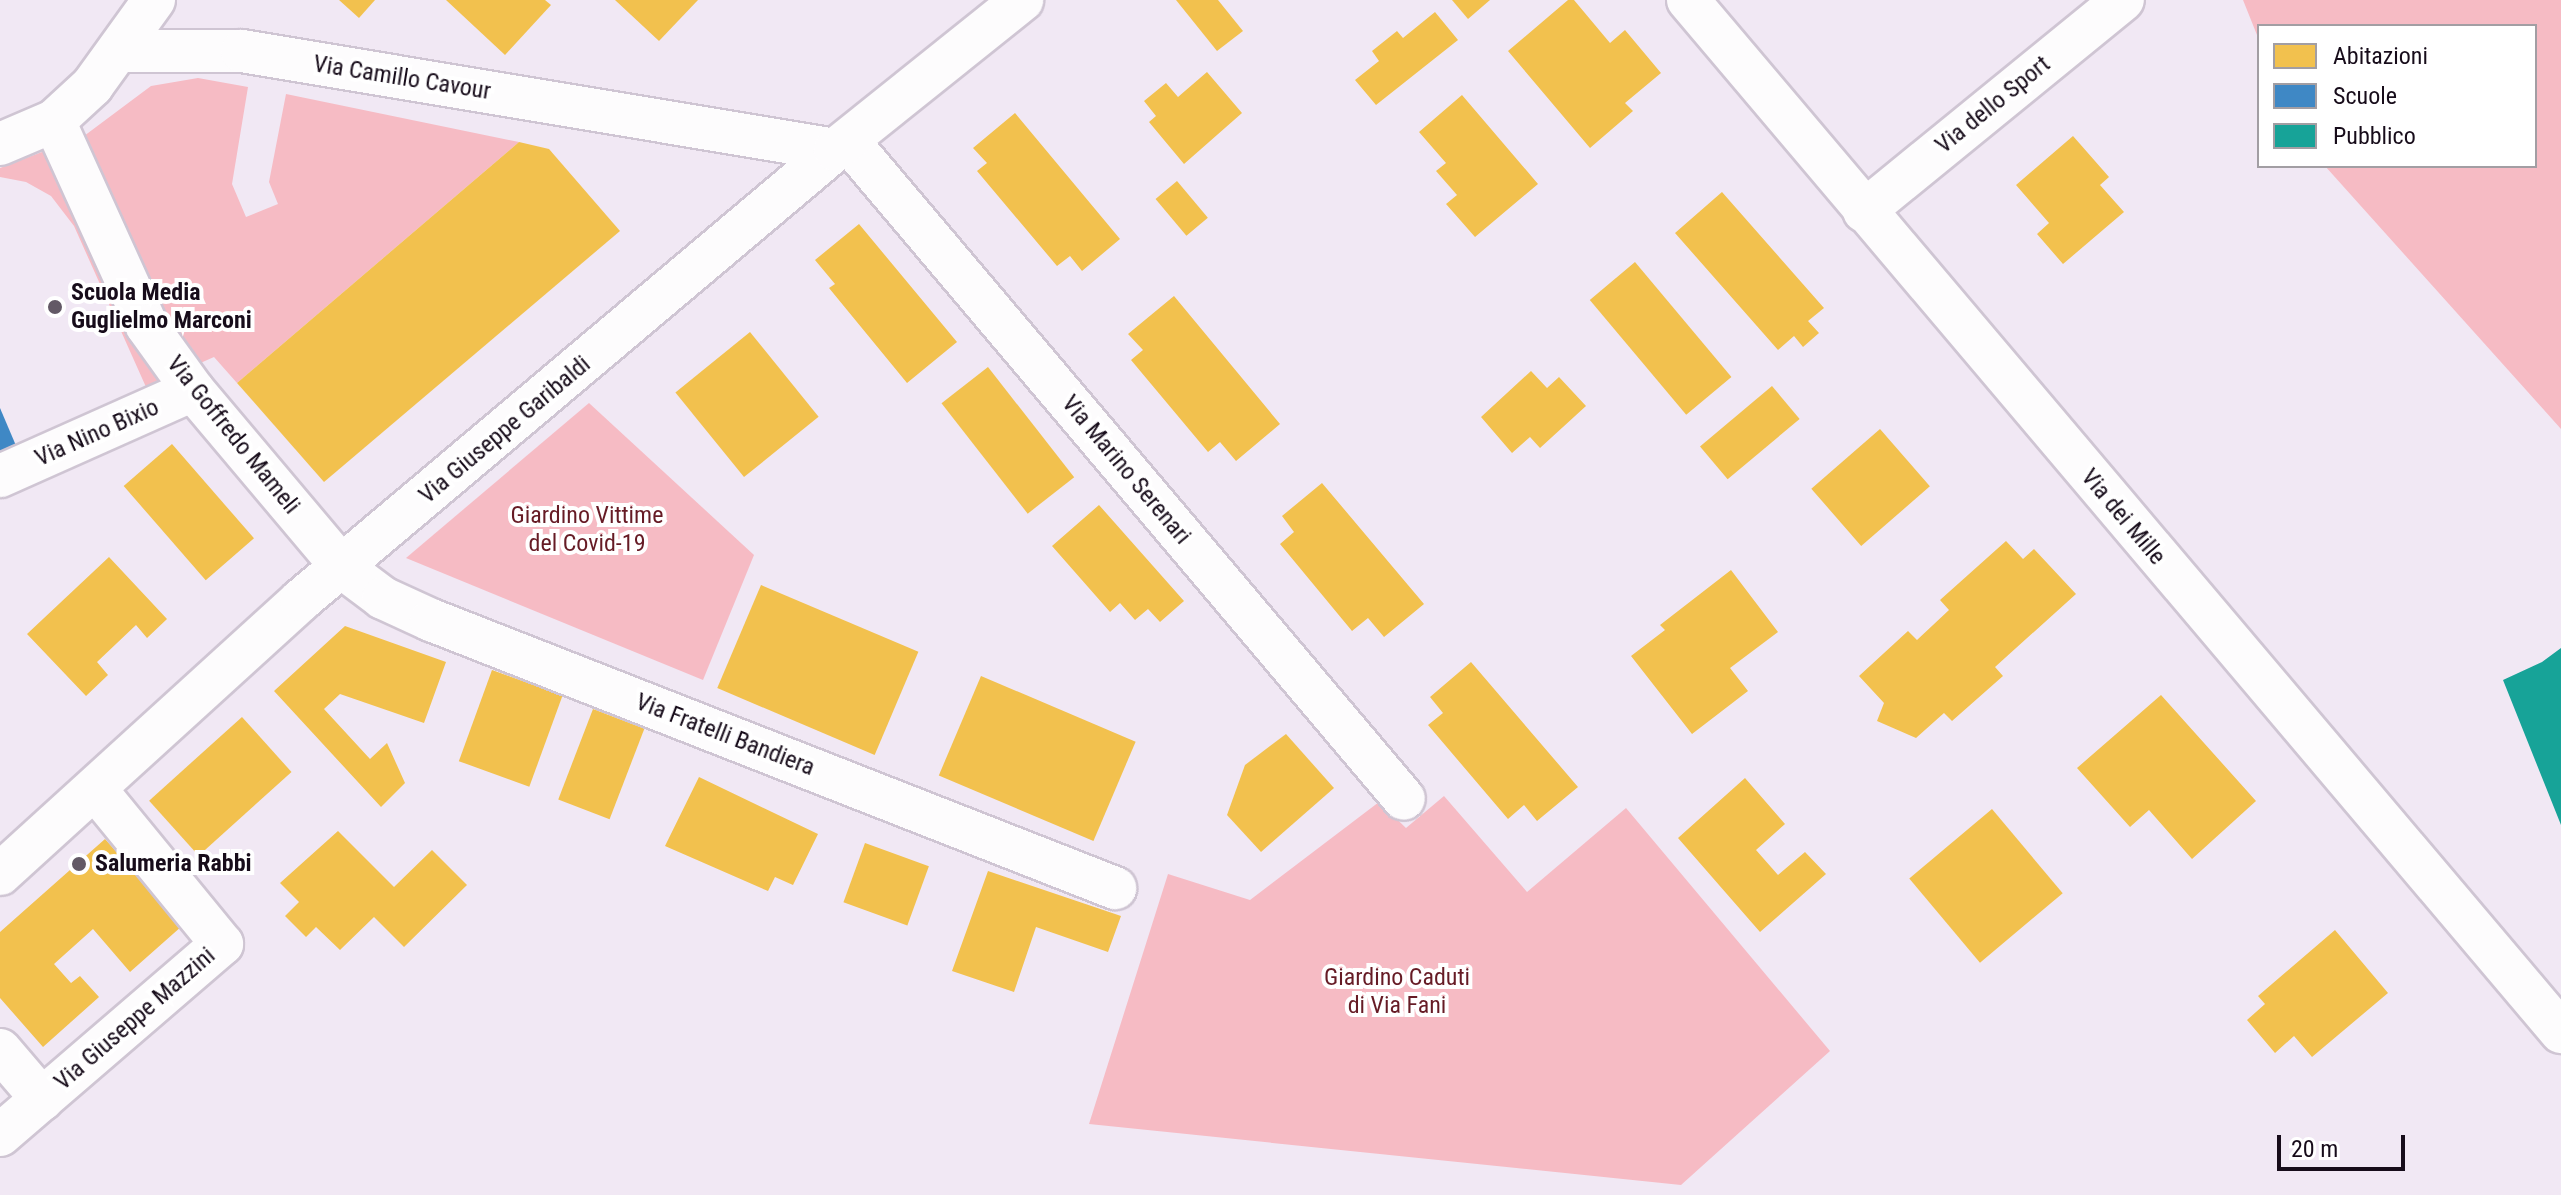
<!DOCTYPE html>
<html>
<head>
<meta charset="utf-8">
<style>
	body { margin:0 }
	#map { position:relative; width:2561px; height:1195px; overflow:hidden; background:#f1e8f4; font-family:"Roboto Condensed",sans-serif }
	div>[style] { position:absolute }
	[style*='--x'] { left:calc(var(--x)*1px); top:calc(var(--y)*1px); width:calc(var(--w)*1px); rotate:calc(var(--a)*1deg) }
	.green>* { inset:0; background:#f6bbc4 }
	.homes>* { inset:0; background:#f2c14e; transform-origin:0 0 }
	.schools>* { inset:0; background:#3f88c5 }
	.public>* { inset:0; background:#17a398 }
	.roads { filter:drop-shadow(2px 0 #cfc5d3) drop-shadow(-2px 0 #cfc5d3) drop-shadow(0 2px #cfc5d3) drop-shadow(0 -2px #cfc5d3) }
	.minor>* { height:42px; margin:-21px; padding:0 21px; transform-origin:21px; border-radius:21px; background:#fdfcfd }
	.dots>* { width:22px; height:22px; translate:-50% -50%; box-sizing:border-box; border:4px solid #fff; border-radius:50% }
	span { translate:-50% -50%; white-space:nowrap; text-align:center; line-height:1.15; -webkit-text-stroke:8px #fff; paint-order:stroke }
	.street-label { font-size:24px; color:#170c1a }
	.poi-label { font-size:24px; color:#170c1a; font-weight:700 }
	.left { translate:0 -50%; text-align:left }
	.park-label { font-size:24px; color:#661b25 }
	.legend { position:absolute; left:2257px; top:24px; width:280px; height:144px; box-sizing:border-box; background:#fff; border:2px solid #a29ea3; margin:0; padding:10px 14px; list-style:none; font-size:24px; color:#170c1a }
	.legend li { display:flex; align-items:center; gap:16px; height:40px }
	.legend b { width:40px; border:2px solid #a29ea3 }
	.scale { position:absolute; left:2277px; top:1135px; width:128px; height:36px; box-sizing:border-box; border:4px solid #170c1a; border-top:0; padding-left:10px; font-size:24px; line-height:28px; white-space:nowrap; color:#170c1a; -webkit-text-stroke:6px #fff; paint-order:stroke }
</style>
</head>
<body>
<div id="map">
	<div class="green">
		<i style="clip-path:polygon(2243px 0,2561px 0,2561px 429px,2325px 166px,2535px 166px,2535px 26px,2259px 26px,2259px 40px)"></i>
		<i style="clip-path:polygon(198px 78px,248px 87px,232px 184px,246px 217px,278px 204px,269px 182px,286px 94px,519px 142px,237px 383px,214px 357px,146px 387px,74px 226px,51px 196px,26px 182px,0 177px,0 168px,84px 136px,151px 86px)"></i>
		<i style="clip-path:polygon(589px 403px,754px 555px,703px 680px,406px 558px)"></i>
		<i style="clip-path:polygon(1444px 796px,1527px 892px,1626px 808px,1830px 1051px,1681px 1185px,1089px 1124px,1168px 874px,1250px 900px,1379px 802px,1406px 828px)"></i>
	</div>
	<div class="homes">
		<i style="clip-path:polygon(339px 0,375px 0,359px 18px)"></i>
		<i style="clip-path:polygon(446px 0,545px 0,551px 5px,505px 55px)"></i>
		<i style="clip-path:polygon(615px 0,698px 0,659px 41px)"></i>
		<i style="clip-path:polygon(1176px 0,1218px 0,1243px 31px,1217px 51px)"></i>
		<i style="clip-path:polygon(1452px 0,1490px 0,1468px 19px)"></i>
		<i style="clip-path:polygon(1568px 0,1574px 0,1610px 43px,1625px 30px,1661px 73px,1625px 103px,1633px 111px,1590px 148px,1508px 51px)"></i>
		<i style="clip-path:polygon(1435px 12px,1458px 40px,1376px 105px,1355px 80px,1379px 61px,1372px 51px,1397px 31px,1403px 38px)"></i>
		<i style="clip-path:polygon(1207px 72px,1242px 113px,1184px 164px,1149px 122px,1156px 116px,1144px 101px,1166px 83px,1178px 97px)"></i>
		<i style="clip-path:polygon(1462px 95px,1538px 184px,1475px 237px,1446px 204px,1457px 195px,1436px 171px,1446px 163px,1419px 132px)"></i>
		<i style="clip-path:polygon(1015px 113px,1120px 239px,1082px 271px,1070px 256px,1057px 266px,977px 171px,987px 163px,973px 148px)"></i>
		<i style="clip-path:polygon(2073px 136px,2109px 177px,2100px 185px,2124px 212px,2063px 264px,2037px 234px,2049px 223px,2016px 185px)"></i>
		<i style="clip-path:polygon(519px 142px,549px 149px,620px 231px,324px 482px,237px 383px)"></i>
		<i style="left:1177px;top:181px;width:48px;height:28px;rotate:50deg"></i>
		<i style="clip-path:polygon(1722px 192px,1824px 308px,1808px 321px,1819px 333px,1803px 347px,1794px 336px,1778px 350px,1675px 233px)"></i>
		<i style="clip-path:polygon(859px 224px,957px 342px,907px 383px,829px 288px,835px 284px,815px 260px)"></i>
		<i style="left:1635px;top:262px;width:150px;height:59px;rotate:50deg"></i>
		<i style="clip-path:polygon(1174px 296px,1280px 424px,1236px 461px,1220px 442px,1208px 452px,1131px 360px,1143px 350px,1128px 334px)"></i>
		<i style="left:750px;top:332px;width:109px;height:96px;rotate:51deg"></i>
		<i style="left:988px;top:367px;width:140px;height:59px;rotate:52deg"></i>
		<i style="clip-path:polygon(1531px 371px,1547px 388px,1559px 377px,1586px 406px,1540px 448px,1530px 437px,1512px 453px,1481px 417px)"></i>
		<i style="left:1772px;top:386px;width:43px;height:94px;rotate:50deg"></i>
		<i style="left:1880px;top:429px;width:76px;height:91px;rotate:49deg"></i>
		<i style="left:172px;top:444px;width:125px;height:64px;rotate:49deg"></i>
		<i style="clip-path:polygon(1322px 483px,1424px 604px,1384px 637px,1368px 618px,1352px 631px,1280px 544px,1294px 532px,1282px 516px)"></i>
		<i style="clip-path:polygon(1099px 505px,1184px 601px,1160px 622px,1148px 609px,1135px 620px,1120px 603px,1110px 612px,1052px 546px)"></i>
		<i style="clip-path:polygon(2006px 541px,2023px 559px,2034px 549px,2076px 594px,1995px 667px,2003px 676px,1952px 721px,1944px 713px,1916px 738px,1877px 721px,1884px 703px,1859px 676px,1908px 631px,1917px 640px,1949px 610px,1940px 600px)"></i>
		<i style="clip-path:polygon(109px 557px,167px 619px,147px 638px,136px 625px,97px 662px,108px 675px,86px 696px,27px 634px)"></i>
		<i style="clip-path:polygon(1731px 570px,1778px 632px,1730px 668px,1748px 691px,1692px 734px,1631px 656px,1665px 630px,1660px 625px)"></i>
		<i style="left:761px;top:585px;width:171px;height:112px;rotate:23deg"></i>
		<i style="clip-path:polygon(345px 626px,446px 662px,424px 723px,340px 694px,324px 709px,370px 759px,387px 743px,405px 783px,381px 807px,274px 691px)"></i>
		<i style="clip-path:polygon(1471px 662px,1578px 787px,1537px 821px,1524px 805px,1508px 819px,1428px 725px,1443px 713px,1430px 697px)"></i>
		<i style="left:492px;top:670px;width:75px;height:97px;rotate:20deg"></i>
		<i style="left:981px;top:676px;width:168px;height:108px;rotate:23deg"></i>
		<i style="clip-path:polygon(2161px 695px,2256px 801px,2192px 859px,2149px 810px,2130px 827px,2077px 768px)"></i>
		<i style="left:593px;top:709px;width:55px;height:97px;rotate:21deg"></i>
		<i style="left:242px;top:717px;width:74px;height:125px;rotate:48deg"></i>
		<i style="clip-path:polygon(1286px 734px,1334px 788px,1261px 852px,1227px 815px,1245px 765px)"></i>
		<i style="clip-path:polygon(699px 777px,818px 834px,793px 885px,775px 877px,768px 891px,665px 846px)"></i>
		<i style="clip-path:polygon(1745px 778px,1785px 824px,1756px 850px,1778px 875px,1805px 852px,1826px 874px,1760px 932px,1678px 838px)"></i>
		<i style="left:1992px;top:809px;width:110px;height:108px;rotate:50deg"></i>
		<i style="clip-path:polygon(338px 831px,394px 887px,432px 850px,467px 885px,404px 947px,374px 917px,340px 950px,316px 927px,306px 937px,285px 916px,299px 902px,280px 883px)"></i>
		<i style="clip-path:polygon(105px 839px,182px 926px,130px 972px,93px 929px,54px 964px,71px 983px,80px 976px,99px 997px,43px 1047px,0 998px,0 932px)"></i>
		<i style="left:865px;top:843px;width:68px;height:63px;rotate:20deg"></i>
		<i style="clip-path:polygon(988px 871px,1121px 916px,1108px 952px,1036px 927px,1014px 992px,952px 971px)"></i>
		<i style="clip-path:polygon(2335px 930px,2388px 993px,2312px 1057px,2294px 1036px,2275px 1053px,2247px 1020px,2265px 1004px,2258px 996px)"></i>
	</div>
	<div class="schools">
		<i style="clip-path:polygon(0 408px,17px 448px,0 455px)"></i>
	</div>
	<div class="public">
		<i style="clip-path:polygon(2561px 648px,2561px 825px,2503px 680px,2542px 662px)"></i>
	</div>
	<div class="roads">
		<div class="minor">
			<i style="--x:1688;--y:0;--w:1352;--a:49.77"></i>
			<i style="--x:118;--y:51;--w:124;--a:0"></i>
			<i style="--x:242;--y:51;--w:601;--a:9.48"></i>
			<i style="--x:54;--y:121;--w:225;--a:65.6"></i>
			<i style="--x:147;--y:326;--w:79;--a:54.3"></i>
			<i style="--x:193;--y:390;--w:233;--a:49.9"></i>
			<i style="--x:343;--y:568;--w:50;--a:36.9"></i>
			<i style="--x:383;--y:598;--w:53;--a:24.6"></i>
			<i style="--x:431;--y:620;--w:735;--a:21.4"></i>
			<i style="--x:848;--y:141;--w:861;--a:49.8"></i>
			<i style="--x:0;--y:144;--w:59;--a:-23.1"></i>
			<i style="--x:54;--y:121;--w:52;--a:-42.6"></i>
			<i style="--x:92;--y:86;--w:106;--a:-54.2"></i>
			<i style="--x:1864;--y:211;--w:334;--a:-39.2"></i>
			<i style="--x:0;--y:476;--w:211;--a:-24"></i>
			<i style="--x:0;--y:874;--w:407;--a:-42.3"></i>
			<i style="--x:301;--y:600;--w:698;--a:-40.12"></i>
			<i style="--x:835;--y:150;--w:240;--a:-38.7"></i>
			<i style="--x:0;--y:1050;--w:65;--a:49.4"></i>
			<i style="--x:0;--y:1135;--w:293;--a:-40.7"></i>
			<i style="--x:222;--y:944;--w:200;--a:-129.3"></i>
		</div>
	</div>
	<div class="dots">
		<i style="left:55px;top:307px;background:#635966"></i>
		<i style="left:79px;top:864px;background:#635966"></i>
	</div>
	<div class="street-label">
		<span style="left:402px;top:78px;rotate:9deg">Via Camillo Cavour</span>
		<span style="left:1993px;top:105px;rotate:-39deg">Via dello Sport</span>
		<span style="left:505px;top:430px;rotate:-40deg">Via Giuseppe Garibaldi</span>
		<span style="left:97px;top:433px;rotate:-24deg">Via Nino Bixio</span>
		<span style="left:233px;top:435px;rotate:51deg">Via Goffredo Mameli</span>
		<span style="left:1126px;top:470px;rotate:50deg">Via Marino Serenari</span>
		<span style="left:2123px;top:517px;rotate:50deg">Via dei Mille</span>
		<span style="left:725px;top:735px;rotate:21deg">Via Fratelli Bandiera</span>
		<span style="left:135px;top:1019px;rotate:-41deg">Via Giuseppe Mazzini</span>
	</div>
	<div class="poi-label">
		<span class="left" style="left:71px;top:307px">Scuola Media<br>Guglielmo Marconi</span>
		<span class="left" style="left:95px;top:864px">Salumeria Rabbi</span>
	</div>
	<div class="park-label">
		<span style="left:587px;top:530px">Giardino Vittime<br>del Covid-19</span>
		<span style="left:1397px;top:992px">Giardino Caduti<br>di Via Fani</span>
	</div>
	<ul class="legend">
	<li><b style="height:22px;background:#f2c14e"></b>Abitazioni</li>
	<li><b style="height:22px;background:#3f88c5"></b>Scuole</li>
	<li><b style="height:22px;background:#17a398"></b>Pubblico</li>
	</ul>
	<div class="scale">20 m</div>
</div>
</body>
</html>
